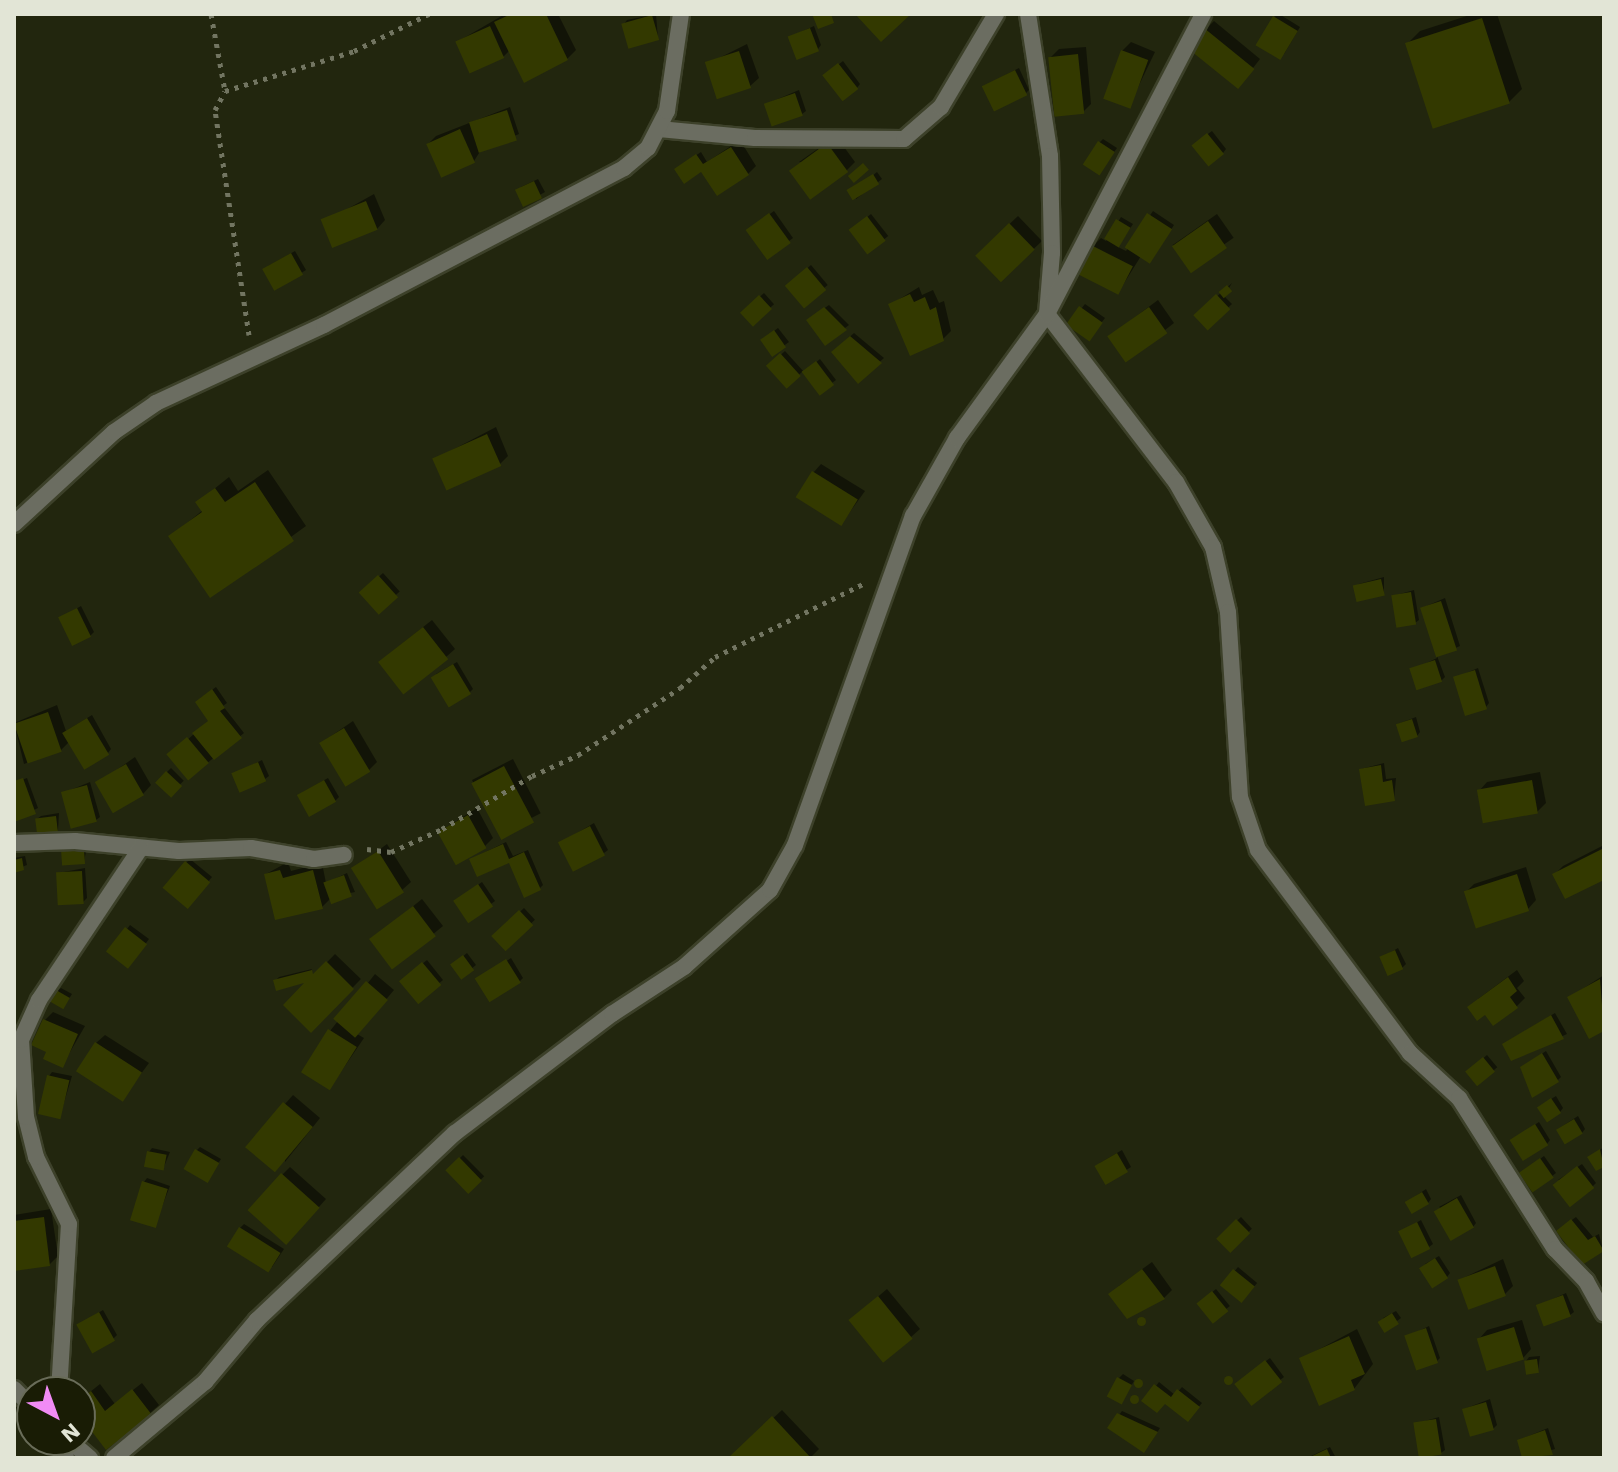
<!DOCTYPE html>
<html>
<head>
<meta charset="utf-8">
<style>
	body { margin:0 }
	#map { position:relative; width:1618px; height:1472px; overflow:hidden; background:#22260e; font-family:"Work Sans",sans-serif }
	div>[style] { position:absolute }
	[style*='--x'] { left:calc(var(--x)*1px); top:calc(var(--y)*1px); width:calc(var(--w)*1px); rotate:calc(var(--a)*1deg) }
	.shadow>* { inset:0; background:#0007; transform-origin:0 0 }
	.building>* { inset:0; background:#333900; transform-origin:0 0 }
	.round { border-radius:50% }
	.path>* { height:5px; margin-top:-2.5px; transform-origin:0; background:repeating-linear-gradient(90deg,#727561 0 4px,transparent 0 10px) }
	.roads { filter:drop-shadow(2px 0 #3d412a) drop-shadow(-2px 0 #3d412a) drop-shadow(0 2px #3d412a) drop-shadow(0 -2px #3d412a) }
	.street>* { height:16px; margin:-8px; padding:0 8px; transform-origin:8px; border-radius:8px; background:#6b6d61 }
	span { translate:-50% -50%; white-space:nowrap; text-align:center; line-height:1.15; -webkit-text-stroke:8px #191c05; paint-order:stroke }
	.frame { position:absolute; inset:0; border:16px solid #e2e5d6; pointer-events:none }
	.north { position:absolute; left:16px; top:1376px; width:80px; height:80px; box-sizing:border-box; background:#191c05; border:2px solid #696c59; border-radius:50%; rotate:139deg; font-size:22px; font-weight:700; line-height:32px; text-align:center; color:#e2e5d6 }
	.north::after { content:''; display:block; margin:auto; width:28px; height:36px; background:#f18bf5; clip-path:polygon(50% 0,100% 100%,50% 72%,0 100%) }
</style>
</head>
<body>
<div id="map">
	<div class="shadow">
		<i style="clip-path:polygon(505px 14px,558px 14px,576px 50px,567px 59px,510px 50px,503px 57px,457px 42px)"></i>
		<i style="clip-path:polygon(656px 14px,658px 39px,624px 24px,627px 20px)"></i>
		<i style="clip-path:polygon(1279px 14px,1300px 27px,1284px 54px,1274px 17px)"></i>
		<i style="clip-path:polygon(1473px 14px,1497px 14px,1522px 89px,1509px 102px,1407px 44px,1420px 31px)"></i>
		<i style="clip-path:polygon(1214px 21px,1260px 59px,1246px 77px,1205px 30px)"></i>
		<i style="clip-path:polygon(814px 26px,821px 45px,818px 49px,790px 37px)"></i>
		<i style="clip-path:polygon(1131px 42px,1155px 52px,1129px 106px,1122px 51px)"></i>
		<i style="clip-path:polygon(747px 44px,759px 78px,750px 86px,707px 64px)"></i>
		<i style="clip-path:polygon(1086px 47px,1091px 104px,1083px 112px,1050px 58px,1059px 49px)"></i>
		<i style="clip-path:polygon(843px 61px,860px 84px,857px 88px,829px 72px)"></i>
		<i style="clip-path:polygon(1019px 68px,1029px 90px,1026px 93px,984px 86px)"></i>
		<i style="clip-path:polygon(799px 90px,806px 111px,802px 114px,766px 104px)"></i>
		<i style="clip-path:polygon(510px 107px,519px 134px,481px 150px,474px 161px,428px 144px,436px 136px)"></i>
		<i style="clip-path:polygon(1212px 131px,1226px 149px,1223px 153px,1197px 142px)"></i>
		<i style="clip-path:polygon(836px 136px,855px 162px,846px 171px,799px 162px)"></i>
		<i style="clip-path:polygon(1103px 139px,1117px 148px,1102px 169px,1100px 142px)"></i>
		<i style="clip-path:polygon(740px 140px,756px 166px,748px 174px,680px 166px,701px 152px,707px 162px)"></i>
		<i style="clip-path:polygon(877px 172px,882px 179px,856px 199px,855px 190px)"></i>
		<i style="clip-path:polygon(538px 179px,545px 192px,524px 204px,521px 187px)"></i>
		<i style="clip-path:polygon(374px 194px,385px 220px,377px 229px,324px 222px)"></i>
		<i style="clip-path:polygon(774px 211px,793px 238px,768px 257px,752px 227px)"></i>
		<i style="clip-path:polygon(1153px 211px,1174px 225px,1153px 258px,1141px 256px,1118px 293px,1093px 246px,1101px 238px,1106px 241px,1121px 217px,1133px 224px,1118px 247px,1126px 251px)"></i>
		<i style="left:871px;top:214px;width:28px;height:25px;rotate:52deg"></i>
		<i style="left:1217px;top:214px;width:29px;height:54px;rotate:55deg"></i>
		<i style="clip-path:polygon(1018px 216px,1042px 241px,1001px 280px,985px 247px)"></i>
		<i style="clip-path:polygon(295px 251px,306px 270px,276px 289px,268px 266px)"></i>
		<i style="left:811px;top:265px;width:26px;height:32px;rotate:50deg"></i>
		<i style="clip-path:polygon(1232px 283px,1224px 296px,1232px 304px,1207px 327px,1196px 315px)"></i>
		<i style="clip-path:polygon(919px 287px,922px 295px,933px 290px,939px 303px,944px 301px,951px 331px,943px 339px,890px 305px)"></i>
		<i style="left:764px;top:293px;width:15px;height:29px;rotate:48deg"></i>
		<i style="clip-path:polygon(1158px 300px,1174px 323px,1127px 360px,1119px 329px)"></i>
		<i style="clip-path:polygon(1085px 304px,1105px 318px,1092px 335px,1069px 324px)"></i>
		<i style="clip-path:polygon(829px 305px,849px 325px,825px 343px,812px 317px)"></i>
		<i style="clip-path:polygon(778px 328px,789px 342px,772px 354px,766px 337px)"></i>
		<i style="clip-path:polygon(854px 333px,884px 358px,858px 381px,833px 352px)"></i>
		<i style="left:785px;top:351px;width:27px;height:22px;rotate:48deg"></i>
		<i style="clip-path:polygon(820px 359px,836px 380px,832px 383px,808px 369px)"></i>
		<i style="clip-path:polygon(496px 427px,508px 456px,500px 464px,435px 459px)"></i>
		<i style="clip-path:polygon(821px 464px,865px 491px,842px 523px,813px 473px)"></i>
		<i style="clip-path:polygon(268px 470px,306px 526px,211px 595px,171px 536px,203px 510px,198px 502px,229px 477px,238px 491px)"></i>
		<i style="left:383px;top:573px;width:25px;height:29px;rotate:48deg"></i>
		<i style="clip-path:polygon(1384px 577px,1384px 594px,1355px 588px,1359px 584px)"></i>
		<i style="clip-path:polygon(1414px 590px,1419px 620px,1415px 623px,1393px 596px)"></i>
		<i style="clip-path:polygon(1445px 598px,1460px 646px,1437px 656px,1445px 677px,1441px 681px,1412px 670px,1437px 658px,1422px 608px)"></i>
		<i style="clip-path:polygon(81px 606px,94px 632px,90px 636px,60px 618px)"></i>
		<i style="clip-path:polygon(432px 620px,455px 649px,446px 657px,389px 654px)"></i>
		<i style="clip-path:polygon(457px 662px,473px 689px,469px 693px,436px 674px)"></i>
		<i style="clip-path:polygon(1478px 668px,1489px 703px,1486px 707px,1455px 678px)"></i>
		<i style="clip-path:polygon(216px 687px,227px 703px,223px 706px,244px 733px,189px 778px,170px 755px,210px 720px,201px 698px)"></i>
		<i style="clip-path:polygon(57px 705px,66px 731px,92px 715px,111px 749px,108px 753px,70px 741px,61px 750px,24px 764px,14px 723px)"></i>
		<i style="clip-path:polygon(1416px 717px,1420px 732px,1417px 736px,1398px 724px)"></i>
		<i style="clip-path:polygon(353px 721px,377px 762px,369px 770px,321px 743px)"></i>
		<i style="clip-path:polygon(135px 757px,151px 785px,143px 794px,98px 783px)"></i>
		<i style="left:513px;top:759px;width:61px;height:46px;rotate:63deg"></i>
		<i style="clip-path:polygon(262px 760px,269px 776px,265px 779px,234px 774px)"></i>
		<i style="clip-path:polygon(1384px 763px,1386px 779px,1396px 778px,1394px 800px,1361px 769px)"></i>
		<i style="left:171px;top:768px;width:18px;height:20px;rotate:45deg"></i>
		<i style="clip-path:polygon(1540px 772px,1546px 803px,1537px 812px,1479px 791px,1487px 782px)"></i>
		<i style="clip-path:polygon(27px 778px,38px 808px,14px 820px,14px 783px)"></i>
		<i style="clip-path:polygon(328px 778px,339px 797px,335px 801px,303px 792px)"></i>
		<i style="clip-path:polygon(90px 782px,100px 817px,96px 820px,63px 793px)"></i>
		<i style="clip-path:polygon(477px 808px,493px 838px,485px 846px,439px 832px)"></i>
		<i style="clip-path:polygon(59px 813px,58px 830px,37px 819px,41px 816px)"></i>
		<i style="clip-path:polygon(594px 823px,608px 850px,604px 853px,560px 843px)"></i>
		<i style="clip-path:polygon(506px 842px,513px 856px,528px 850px,543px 885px,539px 889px,510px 860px,471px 859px)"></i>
		<i style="clip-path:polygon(387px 844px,411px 882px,402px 890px,353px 869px)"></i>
		<i style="clip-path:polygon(1604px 845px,1604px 878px,1555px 874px,1563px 866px)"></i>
		<i style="clip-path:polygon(87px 846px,84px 862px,63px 850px,67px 847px)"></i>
		<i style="clip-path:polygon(25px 856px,27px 865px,14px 870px,14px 858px)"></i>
		<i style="clip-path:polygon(190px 859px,212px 877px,191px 902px,186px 863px)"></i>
		<i style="clip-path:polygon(288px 862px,291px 871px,322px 863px,326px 883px,347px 873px,355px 892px,332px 897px,322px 907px,266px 874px)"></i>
		<i style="clip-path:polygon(1526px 867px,1536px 900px,1528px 909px,1466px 892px,1474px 884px)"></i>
		<i style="clip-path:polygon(85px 868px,87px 898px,83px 902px,58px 873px)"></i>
		<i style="clip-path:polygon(482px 882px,495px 901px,469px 920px,459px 898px)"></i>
		<i style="clip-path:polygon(422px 899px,443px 926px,393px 967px,380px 933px)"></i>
		<i style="left:524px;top:908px;width:16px;height:41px;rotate:47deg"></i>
		<i style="clip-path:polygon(130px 925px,149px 939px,132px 962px,127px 929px)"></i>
		<i style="clip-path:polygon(1398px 948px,1406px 964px,1402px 968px,1381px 958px)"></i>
		<i style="clip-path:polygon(467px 953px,476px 965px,461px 977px,456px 962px)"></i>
		<i style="left:335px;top:954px;width:36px;height:71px;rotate:44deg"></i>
		<i style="clip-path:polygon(511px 958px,523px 978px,519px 982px,479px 979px)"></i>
		<i style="clip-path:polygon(427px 960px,443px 980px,418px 1001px,405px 978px)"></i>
		<i style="clip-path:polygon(312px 969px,305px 981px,276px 980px,279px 977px)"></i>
		<i style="clip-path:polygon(1517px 970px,1524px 981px,1517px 988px,1525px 998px,1517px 1006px,1486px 1012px,1478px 999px)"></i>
		<i style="clip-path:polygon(375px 974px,394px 990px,357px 1034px,364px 1038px,330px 1088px,330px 1031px)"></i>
		<i style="clip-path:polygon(1604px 975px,1604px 1029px,1590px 1036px,1570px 997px)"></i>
		<i style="clip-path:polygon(61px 988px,72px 994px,65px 1005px,57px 991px)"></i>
		<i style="clip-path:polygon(53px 1012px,85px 1026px,62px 1066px,48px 1051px,45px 1020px)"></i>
		<i style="clip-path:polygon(1555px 1013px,1567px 1034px,1512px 1059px,1508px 1041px)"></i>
		<i style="clip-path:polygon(105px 1035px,149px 1063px,123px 1098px,96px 1043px)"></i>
		<i style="clip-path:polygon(1546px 1051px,1561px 1077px,1558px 1080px,1526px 1064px)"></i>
		<i style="left:1487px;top:1055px;width:16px;height:25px;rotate:50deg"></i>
		<i style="clip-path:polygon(52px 1072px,72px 1076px,60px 1116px,49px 1076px)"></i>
		<i style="clip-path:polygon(293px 1095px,320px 1118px,285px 1162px,285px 1104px)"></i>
		<i style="clip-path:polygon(1556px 1096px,1563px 1108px,1560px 1112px,1543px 1104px)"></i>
		<i style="clip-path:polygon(1578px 1116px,1585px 1129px,1582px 1133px,1558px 1129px)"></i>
		<i style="clip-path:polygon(1539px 1122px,1550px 1140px,1547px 1144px,1516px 1137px)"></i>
		<i style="clip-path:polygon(200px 1147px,221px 1159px,208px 1180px,197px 1150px)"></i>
		<i style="clip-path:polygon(1604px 1147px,1604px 1164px,1597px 1169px,1594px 1154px)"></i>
		<i style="clip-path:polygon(152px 1148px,170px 1152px,163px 1169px,149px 1152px)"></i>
		<i style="clip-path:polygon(1122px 1150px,1131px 1167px,1106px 1183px,1100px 1163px)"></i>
		<i style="left:463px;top:1155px;width:30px;height:21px;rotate:45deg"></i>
		<i style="clip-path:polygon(1544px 1156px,1556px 1173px,1534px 1190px,1525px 1170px)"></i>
		<i style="clip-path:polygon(1582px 1164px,1596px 1183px,1592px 1187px,1558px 1180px)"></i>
		<i style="clip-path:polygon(290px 1167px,326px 1199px,295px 1234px,282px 1175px)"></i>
		<i style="clip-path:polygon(147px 1178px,170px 1186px,154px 1227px,144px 1182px)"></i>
		<i style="clip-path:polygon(1426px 1189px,1431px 1199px,1428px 1203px,1407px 1202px)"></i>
		<i style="clip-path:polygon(1461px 1195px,1476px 1223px,1473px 1227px,1439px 1207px)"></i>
		<i style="clip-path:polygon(51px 1209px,58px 1256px,49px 1265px,14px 1269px,14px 1215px)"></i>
		<i style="left:1241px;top:1217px;width:16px;height:32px;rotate:47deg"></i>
		<i style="clip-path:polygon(1576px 1217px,1593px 1237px,1599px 1234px,1603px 1250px,1562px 1227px)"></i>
		<i style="clip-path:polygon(1421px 1220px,1433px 1244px,1429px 1247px,1401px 1232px)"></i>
		<i style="clip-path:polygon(244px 1224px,284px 1249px,272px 1267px,240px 1228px)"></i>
		<i style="clip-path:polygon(1439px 1256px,1450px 1273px,1447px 1277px,1425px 1264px)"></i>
		<i style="clip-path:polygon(1503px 1259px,1513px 1286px,1505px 1294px,1459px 1280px)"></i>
		<i style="clip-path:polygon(1152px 1262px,1172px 1290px,1164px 1298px,1119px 1286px)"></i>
		<i style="left:1238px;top:1267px;width:25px;height:25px;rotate:40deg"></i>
		<i style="clip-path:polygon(887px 1289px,920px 1329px,911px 1337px,860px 1312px)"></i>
		<i style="left:1216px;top:1289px;width:22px;height:22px;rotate:51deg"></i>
		<i style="clip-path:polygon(1566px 1293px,1574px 1312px,1570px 1315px,1538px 1306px)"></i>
		<i style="clip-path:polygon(103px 1310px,117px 1335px,113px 1339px,78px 1325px)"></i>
		<i style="clip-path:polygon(1396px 1311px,1401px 1318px,1385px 1330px,1383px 1318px)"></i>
		<i style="clip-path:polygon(1522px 1320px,1531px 1349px,1523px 1358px,1479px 1339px,1487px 1330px)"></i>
		<i style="clip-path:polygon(1429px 1326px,1440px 1358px,1437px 1361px,1407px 1337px)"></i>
		<i style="clip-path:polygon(1357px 1329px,1373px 1364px,1354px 1389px,1301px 1359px)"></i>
		<i style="clip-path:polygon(1540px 1356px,1538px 1371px,1526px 1361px,1529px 1357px)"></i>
		<i style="clip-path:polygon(1270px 1358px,1284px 1377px,1251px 1403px,1240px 1381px)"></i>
		<i style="clip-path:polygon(1123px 1374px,1134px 1381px,1124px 1398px,1119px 1378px)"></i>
		<i style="clip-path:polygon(1159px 1382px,1175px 1395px,1182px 1387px,1202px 1403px,1191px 1416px,1156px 1386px)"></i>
		<i style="clip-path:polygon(142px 1383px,159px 1405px,150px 1413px,80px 1413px,80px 1400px,100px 1384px,115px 1404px)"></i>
		<i style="clip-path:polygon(1490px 1399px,1497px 1425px,1493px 1429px,1464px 1409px)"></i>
		<i style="clip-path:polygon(782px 1410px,819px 1449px,811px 1457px,730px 1458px)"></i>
		<i style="clip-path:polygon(1122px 1411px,1160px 1428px,1148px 1447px,1119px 1415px)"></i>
		<i style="clip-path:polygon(1439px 1417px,1445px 1450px,1441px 1453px,1415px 1424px)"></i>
		<i style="clip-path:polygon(1548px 1428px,1555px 1449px,1525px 1458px,1519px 1440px)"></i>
		<i style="clip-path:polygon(1330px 1447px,1336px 1458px,1307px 1458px)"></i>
	</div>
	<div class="building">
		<i style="clip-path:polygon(511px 14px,546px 14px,568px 60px,524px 83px,494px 22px)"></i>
		<i style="clip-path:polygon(812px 14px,831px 14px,834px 23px,818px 29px)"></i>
		<i style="clip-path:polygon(855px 14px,911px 14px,881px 42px)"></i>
		<i style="left:652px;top:15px;width:26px;height:32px;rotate:74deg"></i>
		<i style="left:1273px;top:16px;width:29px;height:34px;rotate:31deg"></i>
		<i style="left:1482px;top:18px;width:90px;height:81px;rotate:72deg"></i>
		<i style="left:490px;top:26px;width:35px;height:38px;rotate:66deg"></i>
		<i style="left:810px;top:28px;width:25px;height:24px;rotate:69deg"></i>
		<i style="left:1204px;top:28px;width:65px;height:26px;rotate:39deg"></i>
		<i style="left:1121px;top:50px;width:29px;height:52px;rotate:20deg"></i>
		<i style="left:739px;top:51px;width:39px;height:36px;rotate:72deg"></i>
		<i style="left:1078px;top:54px;width:60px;height:30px;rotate:84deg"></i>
		<i style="left:838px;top:63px;width:33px;height:20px;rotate:52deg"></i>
		<i style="left:1015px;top:70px;width:28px;height:37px;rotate:64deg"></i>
		<i style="left:795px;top:93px;width:24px;height:33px;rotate:71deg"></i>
		<i style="left:507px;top:110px;width:32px;height:40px;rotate:72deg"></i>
		<i style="left:460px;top:129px;width:37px;height:37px;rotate:66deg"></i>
		<i style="left:1207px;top:133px;width:27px;height:20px;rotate:51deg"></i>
		<i style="left:1098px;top:141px;width:20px;height:28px;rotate:33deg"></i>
		<i style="left:827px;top:143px;width:36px;height:47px;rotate:54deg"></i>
		<i style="clip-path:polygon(731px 147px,749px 175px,717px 196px,701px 172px,684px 184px,674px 169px,696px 154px,703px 164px)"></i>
		<i style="left:863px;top:163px;width:9px;height:20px;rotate:49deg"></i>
		<i style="left:873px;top:174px;width:12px;height:31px;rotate:59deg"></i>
		<i style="left:534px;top:181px;width:19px;height:21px;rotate:65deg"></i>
		<i style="left:366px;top:201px;width:31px;height:49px;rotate:68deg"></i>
		<i style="left:769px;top:213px;width:37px;height:29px;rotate:54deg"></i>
		<i style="left:1147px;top:213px;width:30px;height:41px;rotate:33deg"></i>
		<i style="left:867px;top:216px;width:31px;height:23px;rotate:53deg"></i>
		<i style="left:1116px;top:219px;width:17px;height:23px;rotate:31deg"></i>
		<i style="left:1208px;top:221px;width:33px;height:44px;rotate:55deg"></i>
		<i style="left:1009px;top:223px;width:37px;height:47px;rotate:46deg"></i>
		<i style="left:1091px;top:245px;width:47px;height:32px;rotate:27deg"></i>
		<i style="left:291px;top:253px;width:25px;height:33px;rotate:61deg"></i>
		<i style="left:807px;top:267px;width:30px;height:29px;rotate:50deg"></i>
		<i style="left:1227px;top:285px;width:8px;height:11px;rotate:50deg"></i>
		<i style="clip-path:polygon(910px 294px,914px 302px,925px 297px,930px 310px,936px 307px,944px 341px,910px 356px,888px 304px)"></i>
		<i style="left:1216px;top:294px;width:21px;height:31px;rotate:47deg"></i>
		<i style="left:759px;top:295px;width:19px;height:26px;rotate:47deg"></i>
		<i style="left:1079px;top:306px;width:29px;height:23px;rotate:35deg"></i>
		<i style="clip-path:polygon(824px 307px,847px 330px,825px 346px,806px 320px)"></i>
		<i style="left:1149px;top:307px;width:32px;height:51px;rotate:55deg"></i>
		<i style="left:774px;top:330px;width:21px;height:17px;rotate:55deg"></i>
		<i style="clip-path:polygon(850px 336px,882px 363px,858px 384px,831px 352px)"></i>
		<i style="left:780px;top:353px;width:31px;height:19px;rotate:48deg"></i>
		<i style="left:816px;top:361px;width:30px;height:18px;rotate:53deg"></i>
		<i style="left:487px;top:434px;width:35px;height:60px;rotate:66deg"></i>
		<i style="left:812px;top:471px;width:54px;height:31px;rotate:32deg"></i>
		<i style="clip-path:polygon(255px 482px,294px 541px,210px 598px,168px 536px,202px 512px,195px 502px,215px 488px,225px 502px)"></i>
		<i style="left:378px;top:575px;width:30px;height:26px;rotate:48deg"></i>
		<i style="left:1381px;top:579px;width:17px;height:29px;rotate:77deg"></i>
		<i style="left:1411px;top:592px;width:33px;height:20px;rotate:81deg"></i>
		<i style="left:1441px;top:601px;width:52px;height:22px;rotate:72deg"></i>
		<i style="left:77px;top:608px;width:32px;height:21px;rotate:64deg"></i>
		<i style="left:423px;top:627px;width:41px;height:57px;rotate:52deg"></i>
		<i style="left:1435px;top:660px;width:23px;height:27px;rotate:72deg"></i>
		<i style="left:453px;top:664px;width:35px;height:26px;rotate:59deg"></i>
		<i style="left:1475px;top:670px;width:41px;height:23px;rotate:73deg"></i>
		<i style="clip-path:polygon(212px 689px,225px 708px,220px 711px,242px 738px,214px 760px,192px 733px,208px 721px,195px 702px)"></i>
		<i style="left:48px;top:712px;width:42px;height:36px;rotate:71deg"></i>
		<i style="left:87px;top:718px;width:43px;height:29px;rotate:59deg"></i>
		<i style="left:1412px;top:719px;width:19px;height:17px;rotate:72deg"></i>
		<i style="left:344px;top:728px;width:51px;height:29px;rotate:59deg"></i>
		<i style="left:187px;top:737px;width:34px;height:27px;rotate:50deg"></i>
		<i style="left:258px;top:762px;width:21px;height:29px;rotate:67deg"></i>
		<i style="left:126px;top:764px;width:36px;height:36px;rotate:60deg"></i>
		<i style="clip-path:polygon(1381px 765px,1383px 782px,1392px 780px,1395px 801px,1365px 806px,1359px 769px)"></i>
		<i style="left:504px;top:766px;width:64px;height:37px;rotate:62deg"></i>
		<i style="left:166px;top:771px;width:22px;height:16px;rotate:43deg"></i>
		<i style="clip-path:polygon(23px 778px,36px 814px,14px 822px,14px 781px)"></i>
		<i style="left:324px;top:780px;width:25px;height:31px;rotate:61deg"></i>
		<i style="left:1532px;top:780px;width:34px;height:56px;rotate:80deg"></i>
		<i style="left:87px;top:785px;width:38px;height:27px;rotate:75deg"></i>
		<i style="left:468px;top:815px;width:38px;height:35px;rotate:61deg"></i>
		<i style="left:56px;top:816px;width:16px;height:21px;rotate:83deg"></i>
		<i style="left:590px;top:826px;width:33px;height:36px;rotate:63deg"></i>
		<i style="clip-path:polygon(503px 844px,509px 859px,524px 852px,541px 890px,524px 898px,509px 863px,477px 877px,469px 859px)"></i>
		<i style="clip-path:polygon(1604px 848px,1604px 880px,1565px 899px,1552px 874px)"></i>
		<i style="left:84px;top:849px;width:15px;height:23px;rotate:86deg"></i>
		<i style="left:378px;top:851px;width:49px;height:32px;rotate:58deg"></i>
		<i style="clip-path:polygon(22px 858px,24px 870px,14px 873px,14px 860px)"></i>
		<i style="left:185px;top:861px;width:33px;height:35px;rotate:40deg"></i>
		<i style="clip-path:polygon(280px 870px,283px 878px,313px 870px,323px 909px,275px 920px,264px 874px)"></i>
		<i style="left:82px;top:871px;width:33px;height:26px;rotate:87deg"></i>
		<i style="left:1517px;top:874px;width:39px;height:56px;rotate:72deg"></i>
		<i style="left:344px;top:875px;width:23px;height:22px;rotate:70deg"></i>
		<i style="left:478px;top:884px;width:27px;height:30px;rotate:56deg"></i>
		<i style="left:413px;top:906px;width:38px;height:55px;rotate:53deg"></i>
		<i style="left:519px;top:910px;width:21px;height:38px;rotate:47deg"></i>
		<i style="left:125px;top:927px;width:28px;height:31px;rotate:38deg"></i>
		<i style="left:1395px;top:950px;width:21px;height:17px;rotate:67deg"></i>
		<i style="left:463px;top:955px;width:19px;height:16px;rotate:54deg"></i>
		<i style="left:506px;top:959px;width:28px;height:37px;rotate:58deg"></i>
		<i style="clip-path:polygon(326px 961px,354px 989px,311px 1033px,283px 1005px,304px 983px,276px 991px,273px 980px,312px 970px,313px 974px)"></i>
		<i style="left:422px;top:962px;width:30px;height:30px;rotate:50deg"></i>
		<i style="clip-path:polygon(1508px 977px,1517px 991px,1510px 997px,1518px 1008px,1493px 1026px,1485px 1015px,1477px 1021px,1467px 1007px)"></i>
		<i style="clip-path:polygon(1600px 979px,1604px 1031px,1589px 1039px,1567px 997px)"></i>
		<i style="left:366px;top:981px;width:29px;height:50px;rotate:41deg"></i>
		<i style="left:56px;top:990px;width:16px;height:13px;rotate:30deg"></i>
		<i style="clip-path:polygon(1551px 1015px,1564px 1039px,1511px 1061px,1502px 1044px)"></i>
		<i style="clip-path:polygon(43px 1019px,78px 1034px,63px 1068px,43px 1059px,46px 1052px,31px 1045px)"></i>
		<i style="left:328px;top:1029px;width:34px;height:51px;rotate:32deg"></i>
		<i style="left:95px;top:1042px;width:56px;height:35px;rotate:33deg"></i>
		<i style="clip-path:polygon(1542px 1053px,1559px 1082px,1532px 1098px,1520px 1067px)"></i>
		<i style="left:1483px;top:1057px;width:19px;height:23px;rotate:51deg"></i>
		<i style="left:47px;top:1075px;width:23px;height:40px;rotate:13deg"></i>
		<i style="left:1551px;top:1098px;width:18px;height:17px;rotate:56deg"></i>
		<i style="left:283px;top:1102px;width:39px;height:59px;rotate:40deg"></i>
		<i style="left:1574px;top:1119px;width:17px;height:21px;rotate:59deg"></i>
		<i style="left:1535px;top:1124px;width:25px;height:30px;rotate:58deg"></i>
		<i style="left:195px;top:1149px;width:28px;height:23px;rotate:30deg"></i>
		<i style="clip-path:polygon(1600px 1149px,1604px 1167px,1596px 1171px,1587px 1157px)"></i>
		<i style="left:147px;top:1151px;width:20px;height:16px;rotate:11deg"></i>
		<i style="left:1117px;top:1153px;width:22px;height:26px;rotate:60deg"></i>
		<i style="left:459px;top:1157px;width:33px;height:19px;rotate:46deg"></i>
		<i style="left:1540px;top:1158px;width:24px;height:26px;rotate:55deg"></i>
		<i style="left:1577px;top:1166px;width:28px;height:31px;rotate:52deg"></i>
		<i style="left:281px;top:1173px;width:52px;height:50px;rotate:42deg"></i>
		<i style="left:142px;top:1181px;width:27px;height:41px;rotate:17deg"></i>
		<i style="left:1422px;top:1192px;width:14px;height:20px;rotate:60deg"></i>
		<i style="left:1457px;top:1198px;width:34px;height:27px;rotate:60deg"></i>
		<i style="clip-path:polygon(44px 1217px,50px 1266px,14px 1271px,14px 1221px)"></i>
		<i style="left:1236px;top:1219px;width:20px;height:28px;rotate:45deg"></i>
		<i style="clip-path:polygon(1571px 1219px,1588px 1240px,1595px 1236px,1604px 1251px,1582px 1265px,1556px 1231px)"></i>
		<i style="left:1417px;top:1222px;width:30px;height:21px;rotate:64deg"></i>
		<i style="left:239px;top:1227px;width:49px;height:23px;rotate:32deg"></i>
		<i style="left:1435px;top:1258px;width:24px;height:19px;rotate:57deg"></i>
		<i style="left:1495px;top:1266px;width:32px;height:40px;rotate:70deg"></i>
		<i style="clip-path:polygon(1142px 1269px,1165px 1299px,1127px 1319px,1108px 1294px)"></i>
		<i style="left:1233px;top:1269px;width:28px;height:21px;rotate:39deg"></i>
		<i style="left:1212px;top:1291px;width:26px;height:20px;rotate:51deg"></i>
		<i style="left:1563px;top:1295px;width:23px;height:29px;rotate:70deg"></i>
		<i style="left:878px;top:1296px;width:55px;height:38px;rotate:51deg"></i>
		<i style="left:99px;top:1312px;width:33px;height:26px;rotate:61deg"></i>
		<i style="left:1392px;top:1313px;width:13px;height:17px;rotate:58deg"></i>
		<i class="round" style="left:1136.5px;top:1316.5px;width:9px;height:9px"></i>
		<i style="left:1514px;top:1327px;width:34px;height:39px;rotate:73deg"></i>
		<i style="left:1426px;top:1328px;width:37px;height:23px;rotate:71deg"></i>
		<i style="clip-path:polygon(1349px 1336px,1365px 1374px,1351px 1380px,1355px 1390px,1319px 1406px,1299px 1358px)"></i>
		<i style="left:1537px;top:1359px;width:14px;height:13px;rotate:82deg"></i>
		<i style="left:1265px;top:1360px;width:28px;height:39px;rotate:52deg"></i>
		<i class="round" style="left:1223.5px;top:1375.5px;width:9px;height:9px"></i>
		<i style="left:1117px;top:1377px;width:17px;height:22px;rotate:28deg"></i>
		<i class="round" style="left:1133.5px;top:1378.5px;width:9px;height:9px"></i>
		<i style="clip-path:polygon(1154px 1384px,1171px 1397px,1177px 1389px,1200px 1407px,1188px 1422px,1165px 1404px,1157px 1413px,1141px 1401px)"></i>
		<i style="clip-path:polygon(132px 1389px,152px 1415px,106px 1450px,80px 1416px,80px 1399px,91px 1391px,105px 1411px)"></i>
		<i class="round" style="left:1129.5px;top:1394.5px;width:9px;height:9px"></i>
		<i style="left:1486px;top:1402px;width:29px;height:25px;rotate:74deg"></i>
		<i style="clip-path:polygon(1117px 1413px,1158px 1432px,1144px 1453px,1107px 1428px)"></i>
		<i style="clip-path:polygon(772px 1416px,811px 1458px,728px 1458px)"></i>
		<i style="left:1436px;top:1419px;width:36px;height:23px;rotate:81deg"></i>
		<i style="clip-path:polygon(1545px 1430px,1553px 1455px,1522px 1458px,1517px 1440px)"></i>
		<i style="clip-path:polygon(1327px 1449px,1331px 1458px,1308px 1458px)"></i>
	</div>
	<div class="path">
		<i style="--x:211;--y:14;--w:78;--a:79.7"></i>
		<i style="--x:249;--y:335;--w:228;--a:-98.6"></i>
		<i style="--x:215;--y:110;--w:21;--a:-62"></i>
		<i style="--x:225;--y:91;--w:135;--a:-17.2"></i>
		<i style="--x:354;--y:51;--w:84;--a:-26.3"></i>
		<i style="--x:367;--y:849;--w:24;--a:7"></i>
		<i style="--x:391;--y:852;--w:56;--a:-24.3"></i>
		<i style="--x:442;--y:829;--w:104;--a:-30.5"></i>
		<i style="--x:532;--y:776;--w:51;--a:-24.5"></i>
		<i style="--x:578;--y:755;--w:122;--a:-33.3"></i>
		<i style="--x:680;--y:688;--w:47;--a:-41.5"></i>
		<i style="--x:715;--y:657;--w:165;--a:-26.3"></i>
	</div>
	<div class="roads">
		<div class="street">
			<i style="--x:1028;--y:14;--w:144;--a:81.2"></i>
			<i style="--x:1050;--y:156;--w:97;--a:88.8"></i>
			<i style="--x:1052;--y:253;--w:61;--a:94.7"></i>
			<i style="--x:1047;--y:314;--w:212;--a:52.5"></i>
			<i style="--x:1176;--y:482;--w:75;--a:60.4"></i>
			<i style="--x:1213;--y:547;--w:67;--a:77"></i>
			<i style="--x:1228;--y:612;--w:185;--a:86.3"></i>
			<i style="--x:1240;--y:797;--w:56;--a:71.2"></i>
			<i style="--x:1258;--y:850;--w:254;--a:53.2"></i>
			<i style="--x:1410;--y:1053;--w:67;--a:42.6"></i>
			<i style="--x:1459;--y:1098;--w:179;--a:57.6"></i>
			<i style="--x:1555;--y:1249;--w:45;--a:45.9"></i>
			<i style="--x:1586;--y:1281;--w:37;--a:61"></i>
			<i style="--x:659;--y:129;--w:96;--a:5.4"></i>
			<i style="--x:755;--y:138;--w:149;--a:0.4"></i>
			<i style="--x:904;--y:139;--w:49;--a:-40.9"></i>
			<i style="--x:941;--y:107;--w:108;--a:-59.4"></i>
			<i style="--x:14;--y:524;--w:136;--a:-42.6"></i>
			<i style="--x:114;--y:432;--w:51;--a:-34.6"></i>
			<i style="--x:156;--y:403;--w:185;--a:-24.9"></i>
			<i style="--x:324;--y:325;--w:339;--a:-27.6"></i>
			<i style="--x:624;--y:168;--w:31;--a:-40"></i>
			<i style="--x:648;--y:148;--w:42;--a:-62.8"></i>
			<i style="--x:667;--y:111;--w:98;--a:-81.8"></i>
			<i style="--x:14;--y:843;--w:61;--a:-1.9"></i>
			<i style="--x:75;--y:841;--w:104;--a:5.5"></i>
			<i style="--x:179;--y:851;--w:72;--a:-2.4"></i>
			<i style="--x:251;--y:848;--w:64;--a:9.9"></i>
			<i style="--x:314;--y:859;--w:30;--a:-8"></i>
			<i style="--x:14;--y:1389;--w:25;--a:45"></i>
			<i style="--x:59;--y:1392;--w:168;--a:-86.6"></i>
			<i style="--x:69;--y:1224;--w:75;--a:-116.2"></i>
			<i style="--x:36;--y:1157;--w:41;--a:-104"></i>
			<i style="--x:26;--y:1117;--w:77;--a:-93.7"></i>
			<i style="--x:21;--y:1040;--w:44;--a:-65.8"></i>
			<i style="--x:39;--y:1000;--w:182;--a:-56.2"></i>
			<i style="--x:62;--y:1440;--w:18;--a:77"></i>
			<i style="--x:69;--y:1440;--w:28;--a:41"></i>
			<i style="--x:114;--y:1458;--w:119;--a:-39.9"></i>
			<i style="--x:205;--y:1382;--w:81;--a:-50"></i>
			<i style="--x:257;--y:1320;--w:272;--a:-43.4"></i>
			<i style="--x:455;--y:1133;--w:197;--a:-37.2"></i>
			<i style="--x:612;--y:1014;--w:86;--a:-33.1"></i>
			<i style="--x:684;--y:967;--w:115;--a:-41.8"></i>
			<i style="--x:770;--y:890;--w:51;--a:-60.9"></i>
			<i style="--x:795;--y:845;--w:350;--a:-70.3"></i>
			<i style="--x:913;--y:516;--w:90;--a:-60.6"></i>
			<i style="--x:957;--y:438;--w:153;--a:-54"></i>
			<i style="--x:1047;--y:314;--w:338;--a:-62.5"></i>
		</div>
	</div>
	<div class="frame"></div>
	<div class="north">N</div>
</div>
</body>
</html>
